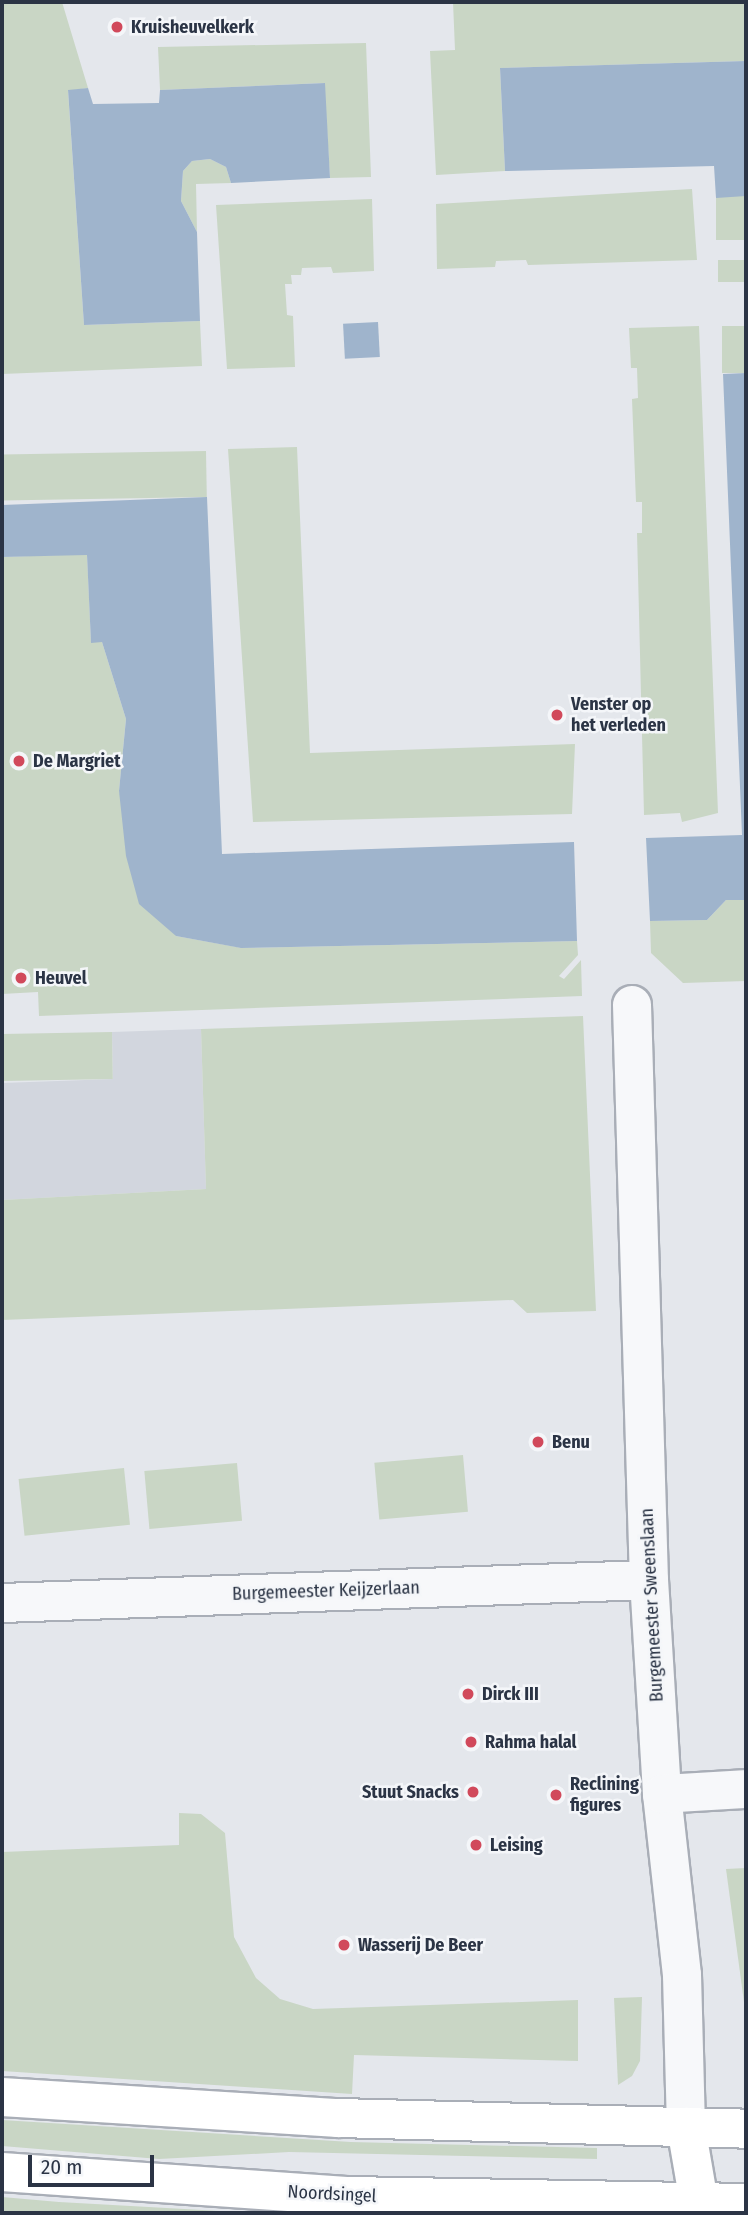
<!DOCTYPE html>
<html>
<head>
<meta charset="utf-8">
<style>
	body { margin:0 }
	#map { position:relative; width:748px; height:2215px; overflow:hidden; background:#e4e7ec; font-family:"Fira Sans Condensed",sans-serif }
	div>[style] { position:absolute }
	[style*='--x'] { left:calc(var(--x)*1px); top:calc(var(--y)*1px); width:calc(var(--w)*1px); rotate:calc(var(--a)*1deg) }
	.built>* { inset:0; background:#d2d6de }
	.green>* { inset:0; background:#c9d6c5; transform-origin:0 0 }
	.water>* { inset:0; background:#9fb4cc; transform-origin:0 0 }
	.roads { filter:drop-shadow(2px 0 #a9aeb7) drop-shadow(-2px 0 #a9aeb7) drop-shadow(0 2px #a9aeb7) drop-shadow(0 -2px #a9aeb7) }
	.minor>* { height:38px; margin:-19px; padding:0 19px; transform-origin:19px; border-radius:19px; background:#f7f8fa }
	.secondary>* { height:38px; margin:-19px; padding:0 19px; transform-origin:19px; border-radius:19px; background:#fff }
	.dots>* { width:19px; height:19px; translate:-50% -50%; box-sizing:border-box; border:4px solid #f4f6f9; border-radius:50% }
	span { translate:-50% -50%; white-space:nowrap; text-align:center; line-height:1.15; -webkit-text-stroke:5px #f4f6f9; paint-order:stroke }
	.poi-label { font-size:18px; color:#2b3445; font-weight:700 }
	.left { translate:0 -50%; text-align:left }
	.right { translate:-100% -50%; text-align:right }
	.street-label { font-size:18px; color:#2b3445 }
	.frame { position:absolute; inset:0; border:4px solid #2b3445; pointer-events:none }
	.scale { position:absolute; left:28px; top:2155px; width:126px; height:32px; box-sizing:border-box; border:4px solid #2b3445; border-top:0; padding-left:9px; font-size:21px; line-height:24px; white-space:nowrap; color:#2b3445; -webkit-text-stroke:5px #f4f6f9; paint-order:stroke }
</style>
</head>
<body>
<div id="map">
	<div class="built">
		<i style="clip-path:polygon(201px 1029px,206px 1189px,2px 1200px,2px 1083px,113px 1079px,112px 1032px)"></i>
	</div>
	<div class="green">
		<i style="clip-path:polygon(2px 2px,62px 2px,88px 88px,68px 91px,84px 325px,200px 321px,202px 366px,2px 374px)"></i>
		<i style="clip-path:polygon(453px 2px,746px 2px,746px 61px,500px 68px,505px 171px,436px 175px,430px 51px,455px 50px)"></i>
		<i style="clip-path:polygon(366px 43px,371px 177px,330px 178px,324px 83px,160px 90px,158px 47px)"></i>
		<i style="clip-path:polygon(210px 159px,226px 167px,231px 183px,196px 184px,197px 232px,181px 201px,183px 171px,192px 161px)"></i>
		<i style="clip-path:polygon(692px 189px,697px 260px,528px 265px,526px 260px,496px 261px,495px 267px,437px 269px,436px 204px)"></i>
		<i style="left:746px;top:196px;width:44px;height:30px;rotate:90deg"></i>
		<i style="clip-path:polygon(372px 199px,374px 271px,333px 273px,331px 267px,302px 268px,301px 275px,291px 275px,292px 284px,285px 284px,287px 315px,293px 316px,295px 367px,227px 369px,216px 205px)"></i>
		<i style="left:746px;top:260px;width:22px;height:28px;rotate:90deg"></i>
		<i style="clip-path:polygon(699px 326px,718px 813px,682px 822px,680px 813px,644px 815px,637px 533px,642px 533px,642px 502px,636px 502px,632px 399px,638px 398px,637px 368px,631px 368px,629px 328px)"></i>
		<i style="left:746px;top:326px;width:47px;height:24px;rotate:90deg"></i>
		<i style="clip-path:polygon(297px 447px,310px 753px,575px 744px,572px 814px,253px 822px,228px 449px)"></i>
		<i style="left:206px;top:451px;width:46px;height:204px;rotate:89deg"></i>
		<i style="clip-path:polygon(87px 554px,91px 642px,102px 642px,126px 719px,119px 791px,176px 936px,242px 948px,577px 941px,578px 955px,559px 976px,564px 979px,581px 960px,582px 996px,39px 1016px,38px 992px,2px 994px,2px 557px)"></i>
		<i style="clip-path:polygon(726px 900px,746px 900px,746px 981px,683px 983px,651px 953px,650px 921px,707px 920px)"></i>
		<i style="clip-path:polygon(583px 1016px,596px 1311px,527px 1313px,513px 1300px,2px 1320px,2px 1200px,206px 1189px,201px 1029px)"></i>
		<i style="left:112px;top:1032px;width:47px;height:110px;rotate:89deg"></i>
		<i style="left:463px;top:1455px;width:57px;height:89px;rotate:85deg"></i>
		<i style="left:237px;top:1463px;width:58px;height:93px;rotate:85deg"></i>
		<i style="left:124px;top:1468px;width:57px;height:106px;rotate:84deg"></i>
		<i style="clip-path:polygon(179px 1813px,201px 1814px,225px 1833px,234px 1937px,256px 1978px,280px 1999px,313px 2009px,578px 2000px,578px 2061px,354px 2055px,352px 2094px,2px 2071px,2px 1852px,179px 1845px)"></i>
		<i style="clip-path:polygon(746px 1868px,746px 2017px,726px 1869px)"></i>
		<i style="clip-path:polygon(642px 1997px,640px 2061px,632px 2076px,618px 2085px,614px 1998px)"></i>
		<i style="clip-path:polygon(2px 2120px,351px 2142px,597px 2148px,597px 2159px,289px 2152px,159px 2159px,2px 2146px)"></i>
		<i style="clip-path:polygon(2px 2197px,59px 2202px,256px 2213px,2px 2213px)"></i>
	</div>
	<div class="water">
		<i style="clip-path:polygon(746px 61px,746px 196px,716px 198px,714px 166px,505px 171px,500px 68px)"></i>
		<i style="clip-path:polygon(325px 83px,330px 178px,231px 183px,226px 167px,210px 159px,192px 161px,183px 171px,181px 201px,197px 232px,200px 321px,84px 325px,68px 90px,88px 88px,93px 104px,159px 103px,160px 90px)"></i>
		<i style="left:378px;top:322px;width:35px;height:35px;rotate:87deg"></i>
		<i style="clip-path:polygon(746px 373px,746px 900px,726px 900px,707px 920px,650px 921px,646px 838px,742px 835px,723px 374px)"></i>
		<i style="clip-path:polygon(207px 497px,222px 854px,574px 842px,577px 941px,241px 948px,176px 936px,139px 904px,126px 856px,119px 791px,126px 719px,102px 642px,91px 643px,87px 555px,2px 557px,2px 505px)"></i>
	</div>
	<div class="roads">
		<div class="minor">
			<i style="--x:632;--y:1005;--w:575;--a:88.31"></i>
			<i style="--x:649;--y:1580;--w:214;--a:86.5"></i>
			<i style="--x:662;--y:1794;--w:182;--a:83.7"></i>
			<i style="--x:682;--y:1975;--w:152;--a:88.5"></i>
			<i style="--x:2;--y:1603;--w:647;--a:-2.04"></i>
			<i style="--x:662;--y:1794;--w:84;--a:-3.4"></i>
		</div>
		<div class="secondary">
			<i style="--x:2;--y:2097;--w:337;--a:3.6"></i>
			<i style="--x:338;--y:2118;--w:408;--a:1.5"></i>
			<i style="--x:686;--y:2127;--w:76;--a:80.2"></i>
			<i style="--x:2;--y:2172;--w:345;--a:4"></i>
			<i style="--x:346;--y:2196;--w:400;--a:1"></i>
		</div>
	</div>
	<div class="dots">
		<i style="left:117px;top:27px;background:#d1495b"></i>
		<i style="left:557px;top:715px;background:#d1495b"></i>
		<i style="left:19px;top:761px;background:#d1495b"></i>
		<i style="left:21px;top:978px;background:#d1495b"></i>
		<i style="left:538px;top:1442px;background:#d1495b"></i>
		<i style="left:468px;top:1694px;background:#d1495b"></i>
		<i style="left:471px;top:1742px;background:#d1495b"></i>
		<i style="left:473px;top:1792px;background:#d1495b"></i>
		<i style="left:556px;top:1795px;background:#d1495b"></i>
		<i style="left:476px;top:1845px;background:#d1495b"></i>
		<i style="left:344px;top:1945px;background:#d1495b"></i>
	</div>
	<div class="poi-label">
		<span class="left" style="left:131px;top:27px">Kruisheuvelkerk</span>
		<span class="left" style="left:571px;top:715px">Venster op<br>het verleden</span>
		<span class="left" style="left:33px;top:761px">De Margriet</span>
		<span class="left" style="left:35px;top:978px">Heuvel</span>
		<span class="left" style="left:552px;top:1442px">Benu</span>
		<span class="left" style="left:482px;top:1694px">Dirck III</span>
		<span class="left" style="left:485px;top:1742px">Rahma halal</span>
		<span class="left" style="left:570px;top:1795px">Reclining<br>figures</span>
		<span class="right" style="left:459px;top:1792px">Stuut Snacks</span>
		<span class="left" style="left:490px;top:1845px">Leising</span>
		<span class="left" style="left:358px;top:1945px">Wasserij De Beer</span>
	</div>
	<div class="street-label">
		<span style="left:326px;top:1591px;rotate:-2deg">Burgemeester Keijzerlaan</span>
		<span style="left:652px;top:1605px;rotate:-93deg">Burgemeester Sweenslaan</span>
		<span style="left:332px;top:2194px;rotate:3deg">Noordsingel</span>
	</div>
	<div class="frame"></div>
	<div class="scale">20 m</div>
</div>
</body>
</html>
